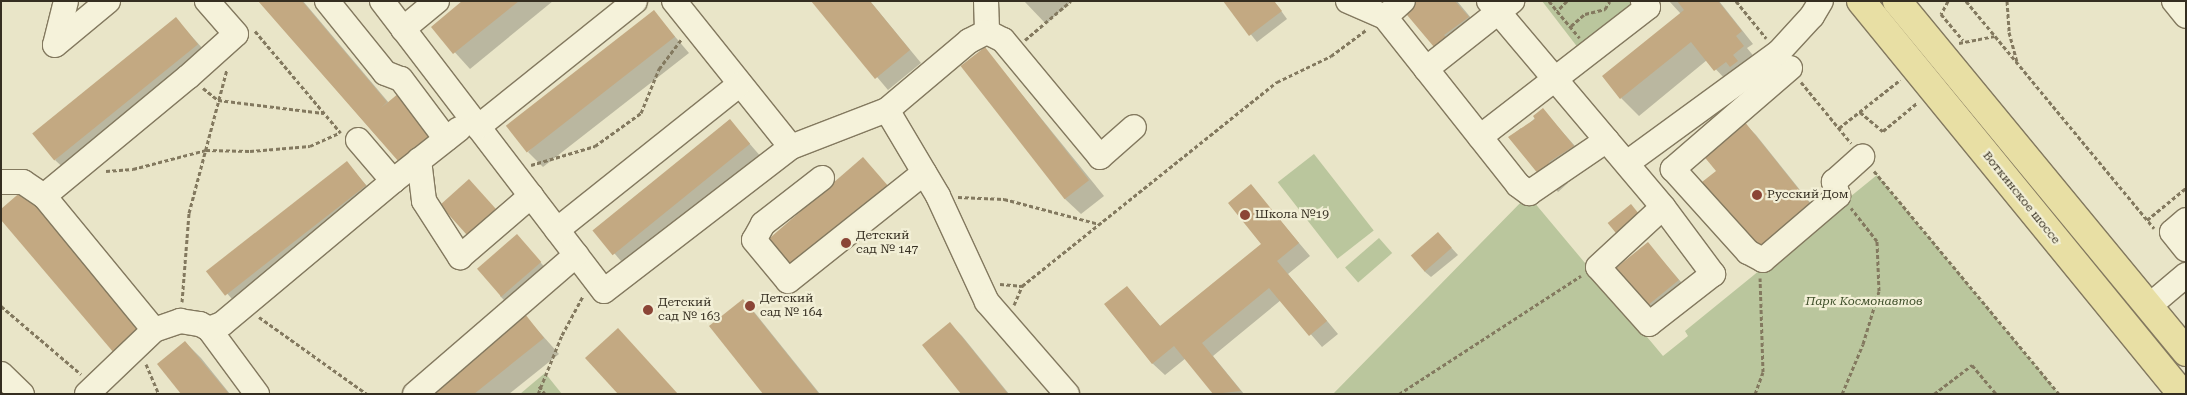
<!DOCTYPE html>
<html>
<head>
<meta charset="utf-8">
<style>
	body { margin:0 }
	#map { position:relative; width:2187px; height:395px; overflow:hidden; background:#e9e5c8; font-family:"Roboto Serif",serif }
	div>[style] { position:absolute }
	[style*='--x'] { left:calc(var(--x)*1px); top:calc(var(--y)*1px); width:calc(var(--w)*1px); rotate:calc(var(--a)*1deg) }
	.green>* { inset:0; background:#bac69d; transform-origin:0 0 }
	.shadow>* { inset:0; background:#0003; transform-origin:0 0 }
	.building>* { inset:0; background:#c3a982; transform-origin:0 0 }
	.path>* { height:3px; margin-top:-1.5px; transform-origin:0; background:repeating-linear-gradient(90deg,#83795f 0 4px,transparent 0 6.5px) }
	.roads { filter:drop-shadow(1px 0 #83795f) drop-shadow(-1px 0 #83795f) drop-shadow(0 1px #83795f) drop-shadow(0 -1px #83795f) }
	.minor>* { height:24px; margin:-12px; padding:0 12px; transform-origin:12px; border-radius:12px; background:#f5f2da }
	.major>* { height:28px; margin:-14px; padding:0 14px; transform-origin:14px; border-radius:14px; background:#e8dfa4 }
	.dots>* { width:14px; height:14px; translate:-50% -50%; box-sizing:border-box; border:2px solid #f2efd6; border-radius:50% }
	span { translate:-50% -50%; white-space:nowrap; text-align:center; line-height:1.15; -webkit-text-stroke:4.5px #f2efd6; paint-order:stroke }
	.poi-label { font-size:12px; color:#352e21 }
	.left { translate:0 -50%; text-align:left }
	.street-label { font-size:12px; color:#352e21 }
	.park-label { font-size:12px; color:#3f4f2a; font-style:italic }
	.frame { position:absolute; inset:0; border:2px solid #352e21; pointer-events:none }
</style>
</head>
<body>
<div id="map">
	<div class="green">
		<i style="clip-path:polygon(1542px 1px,1636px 1px,1582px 53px)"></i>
		<i style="left:1314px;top:154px;width:97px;height:46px;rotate:52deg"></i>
		<i style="clip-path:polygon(1877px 175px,2059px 394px,1333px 394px,1528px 195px,1663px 356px,1688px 336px,1685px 331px)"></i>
		<i style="left:1379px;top:238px;width:20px;height:45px;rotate:49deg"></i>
		<i style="clip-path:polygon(545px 373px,562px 394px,520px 394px,533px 383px)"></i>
	</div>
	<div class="shadow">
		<i style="clip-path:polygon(260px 1px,303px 1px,389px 103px,380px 140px)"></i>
		<i style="clip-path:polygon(464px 1px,553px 1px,470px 69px,432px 27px)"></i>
		<i style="clip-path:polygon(813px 1px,870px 1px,921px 63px,888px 90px)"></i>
		<i style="clip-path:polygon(1024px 1px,1072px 1px,1046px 24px)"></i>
		<i style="clip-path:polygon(1224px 1px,1274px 1px,1287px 19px,1257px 42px)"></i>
		<i style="clip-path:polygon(1417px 1px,1457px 1px,1486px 36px,1460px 54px,1462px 56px,1452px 64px,1435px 46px,1415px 4px)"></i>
		<i style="clip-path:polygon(1669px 1px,1719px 1px,1753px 44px,1747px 48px,1756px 59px,1728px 82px,1707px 60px,1639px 116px,1621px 98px,1681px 14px)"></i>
		<i style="clip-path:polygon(654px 12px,689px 53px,543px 167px,528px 152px)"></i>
		<i style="clip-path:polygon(176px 19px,213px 60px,71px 175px,55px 160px)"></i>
		<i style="clip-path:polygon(985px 49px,1104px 196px,1081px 214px,1065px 199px)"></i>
		<i style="clip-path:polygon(1543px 110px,1591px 164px,1566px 181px,1568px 183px,1558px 192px,1510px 137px,1521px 128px,1523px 130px)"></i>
		<i style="left:729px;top:120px;width:53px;height:174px;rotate:49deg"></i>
		<i style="clip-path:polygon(1744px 123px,1756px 135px,1824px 220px,1717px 171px)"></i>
		<i style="left:347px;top:163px;width:52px;height:176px;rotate:49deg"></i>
		<i style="clip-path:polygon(1251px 186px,1310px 256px,1288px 274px,1338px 334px,1322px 347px,1281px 300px,1213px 356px,1244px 394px,1215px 394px,1186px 358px,1165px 375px,1152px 363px,1127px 287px,1161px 327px,1263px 244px)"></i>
		<i style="clip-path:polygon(1438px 233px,1458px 255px,1431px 277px,1424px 271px)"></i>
		<i style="clip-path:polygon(517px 236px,549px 272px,509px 305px,500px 296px)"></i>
		<i style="clip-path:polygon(1648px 244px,1695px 298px,1662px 324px,1645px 307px)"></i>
		<i style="clip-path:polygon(743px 300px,755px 313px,820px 394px,764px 394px)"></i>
		<i style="clip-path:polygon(525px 316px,559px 354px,509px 394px,427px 394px)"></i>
		<i style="clip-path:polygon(950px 324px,962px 336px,1009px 394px,962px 394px)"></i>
		<i style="clip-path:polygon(185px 342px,201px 358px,230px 394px,183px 394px)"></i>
	</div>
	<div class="building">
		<i style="clip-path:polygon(258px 1px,302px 1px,387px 102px,381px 108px,399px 93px,433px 135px,399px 162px)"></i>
		<i style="clip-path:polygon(462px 1px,519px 1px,453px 54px,431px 27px)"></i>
		<i style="clip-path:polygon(811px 1px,870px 1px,910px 50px,875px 79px)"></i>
		<i style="clip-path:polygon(1223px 1px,1274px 1px,1282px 11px,1249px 36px)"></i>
		<i style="clip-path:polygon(1416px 1px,1455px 1px,1469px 17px,1444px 35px,1446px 37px,1434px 47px,1402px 9px)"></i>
		<i style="clip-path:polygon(1677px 1px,1718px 1px,1742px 31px,1736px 36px,1744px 46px,1733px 55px,1738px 61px,1730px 67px,1726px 62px,1714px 71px,1691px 42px,1620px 99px,1602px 76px,1684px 10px)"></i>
		<i style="left:654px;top:10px;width:34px;height:188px;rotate:52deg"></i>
		<i style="left:176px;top:17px;width:35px;height:185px;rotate:51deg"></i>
		<i style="left:985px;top:47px;width:169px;height:31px;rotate:52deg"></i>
		<i style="clip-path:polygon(1543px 108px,1574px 146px,1549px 162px,1552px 165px,1539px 175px,1508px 137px,1535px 119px,1533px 116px)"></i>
		<i style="left:730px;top:119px;width:32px;height:177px;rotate:51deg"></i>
		<i style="clip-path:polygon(1744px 121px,1813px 207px,1757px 252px,1702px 182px,1716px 171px,1702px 154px)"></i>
		<i style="left:863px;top:157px;width:41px;height:128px;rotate:49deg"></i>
		<i style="left:347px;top:161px;width:31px;height:179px;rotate:52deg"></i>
		<i style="left:469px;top:179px;width:48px;height:39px;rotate:48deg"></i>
		<i style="clip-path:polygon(1251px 184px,1299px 243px,1277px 261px,1327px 321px,1309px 336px,1269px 288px,1202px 343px,1241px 391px,1213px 394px,1174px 346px,1152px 364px,1104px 304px,1127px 286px,1160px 326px,1261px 244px,1228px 203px)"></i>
		<i style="clip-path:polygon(23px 190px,140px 330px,114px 353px,1px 220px,1px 209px)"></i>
		<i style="left:1631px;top:204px;width:14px;height:30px;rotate:51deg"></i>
		<i style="left:1438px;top:232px;width:21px;height:36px;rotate:49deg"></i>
		<i style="left:517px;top:234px;width:37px;height:53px;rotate:49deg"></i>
		<i style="left:1648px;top:242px;width:49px;height:45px;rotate:51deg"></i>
		<i style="clip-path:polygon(743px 299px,819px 394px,763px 394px,709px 326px)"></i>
		<i style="clip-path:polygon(525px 314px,544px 338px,474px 394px,425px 394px)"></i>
		<i style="clip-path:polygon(950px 322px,1008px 394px,961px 394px,922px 345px)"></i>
		<i style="clip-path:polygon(618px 328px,678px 394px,618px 394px,585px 358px)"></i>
		<i style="clip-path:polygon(185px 341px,229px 394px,181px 394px,157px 364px)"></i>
	</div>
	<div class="path">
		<i style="--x:1549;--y:1;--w:13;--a:51"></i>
		<i style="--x:1567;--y:1;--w:14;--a:135"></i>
		<i style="--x:1557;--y:11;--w:35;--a:50"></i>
		<i style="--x:1736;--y:1;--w:48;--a:51"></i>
		<i style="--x:1948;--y:1;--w:15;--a:118"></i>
		<i style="--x:1941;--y:14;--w:34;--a:50"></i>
		<i style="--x:1966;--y:1;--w:295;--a:50.4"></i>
		<i style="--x:2007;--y:1;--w:31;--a:86"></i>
		<i style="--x:2009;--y:32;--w:31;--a:75"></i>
		<i style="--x:1571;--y:26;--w:18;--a:-41"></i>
		<i style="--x:1585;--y:14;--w:21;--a:-14"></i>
		<i style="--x:1605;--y:9;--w:9;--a:-58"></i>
		<i style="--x:255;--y:31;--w:133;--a:49.9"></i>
		<i style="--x:1025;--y:40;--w:60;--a:-40.3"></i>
		<i style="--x:1959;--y:43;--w:36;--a:-11"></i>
		<i style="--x:1801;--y:82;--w:79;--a:50.7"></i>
		<i style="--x:203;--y:88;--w:19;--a:39"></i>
		<i style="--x:218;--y:100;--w:106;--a:7.1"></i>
		<i style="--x:1860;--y:112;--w:30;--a:40"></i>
		<i style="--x:1883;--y:131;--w:44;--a:-39.5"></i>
		<i style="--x:1839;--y:128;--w:78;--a:-38.2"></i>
		<i style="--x:531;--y:165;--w:67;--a:-16.5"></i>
		<i style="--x:595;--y:146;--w:57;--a:-35.7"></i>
		<i style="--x:641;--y:113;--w:48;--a:-67.8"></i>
		<i style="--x:659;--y:69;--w:38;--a:-53"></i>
		<i style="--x:106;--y:171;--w:27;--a:-4"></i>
		<i style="--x:133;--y:169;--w:75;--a:-14.6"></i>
		<i style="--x:206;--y:150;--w:44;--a:1.3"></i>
		<i style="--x:250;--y:151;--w:60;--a:-4.8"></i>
		<i style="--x:310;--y:146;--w:32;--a:-24"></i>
		<i style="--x:1874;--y:171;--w:290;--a:50.3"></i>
		<i style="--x:958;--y:197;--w:46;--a:2.5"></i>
		<i style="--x:1004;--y:199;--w:98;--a:14.7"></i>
		<i style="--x:2147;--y:220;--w:50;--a:-39.4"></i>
		<i style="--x:1000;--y:284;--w:22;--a:5"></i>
		<i style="--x:182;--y:302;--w:89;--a:-85.5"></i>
		<i style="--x:189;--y:213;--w:149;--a:-75.2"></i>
		<i style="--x:1014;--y:305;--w:21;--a:-67"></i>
		<i style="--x:1022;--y:286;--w:327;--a:-38.7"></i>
		<i style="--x:1277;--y:82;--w:60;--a:-25.7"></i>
		<i style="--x:1331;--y:56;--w:44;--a:-36.6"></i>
		<i style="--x:1;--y:306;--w:105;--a:40.4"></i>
		<i style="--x:259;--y:317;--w:133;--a:35.5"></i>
		<i style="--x:146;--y:364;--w:33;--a:67"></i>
		<i style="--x:539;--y:386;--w:10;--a:53"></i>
		<i style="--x:538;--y:394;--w:64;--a:-67.9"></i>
		<i style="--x:562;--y:335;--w:44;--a:-61.7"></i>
		<i style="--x:1399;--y:394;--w:217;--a:-33"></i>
		<i style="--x:1755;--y:394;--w:23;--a:-70"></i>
		<i style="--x:1763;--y:372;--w:94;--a:-91.8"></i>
		<i style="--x:1842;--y:394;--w:54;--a:-67.2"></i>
		<i style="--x:1863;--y:344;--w:55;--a:-73.2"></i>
		<i style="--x:1879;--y:291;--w:50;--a:-92.3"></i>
		<i style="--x:1877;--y:241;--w:42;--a:-128.2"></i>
		<i style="--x:1934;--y:394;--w:48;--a:-37.3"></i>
		<i style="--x:1972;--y:365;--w:38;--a:50"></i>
	</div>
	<div class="roads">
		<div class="minor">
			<i style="--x:66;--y:1;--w:45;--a:104"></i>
			<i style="--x:55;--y:45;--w:69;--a:-39.7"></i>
			<i style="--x:327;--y:1;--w:92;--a:51.1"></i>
			<i style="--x:385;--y:73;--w:17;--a:21"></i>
			<i style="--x:401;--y:79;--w:75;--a:53.1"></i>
			<i style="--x:382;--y:1;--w:365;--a:52.6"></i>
			<i style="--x:604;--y:291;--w:236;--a:-37.6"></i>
			<i style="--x:791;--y:147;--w:187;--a:-128.7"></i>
			<i style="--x:986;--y:1;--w:31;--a:88"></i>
			<i style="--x:1348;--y:1;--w:40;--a:23.4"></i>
			<i style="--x:1385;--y:17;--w:214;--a:51.6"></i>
			<i style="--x:1518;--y:185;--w:14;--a:36"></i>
			<i style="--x:1529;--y:193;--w:94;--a:-34.2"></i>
			<i style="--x:1489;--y:1;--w:270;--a:49.8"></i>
			<i style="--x:1663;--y:207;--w:84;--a:53.3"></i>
			<i style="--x:1713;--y:274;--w:81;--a:142"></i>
			<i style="--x:1649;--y:324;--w:76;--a:-131.8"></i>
			<i style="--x:1598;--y:267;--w:88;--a:-42.7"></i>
			<i style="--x:2174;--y:1;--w:19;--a:51"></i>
			<i style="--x:1385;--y:17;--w:24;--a:-42"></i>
			<i style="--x:403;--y:29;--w:44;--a:-39.5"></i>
			<i style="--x:1790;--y:68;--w:155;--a:139.2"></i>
			<i style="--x:1673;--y:169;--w:112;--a:47.9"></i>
			<i style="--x:1748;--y:252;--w:17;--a:28"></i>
			<i style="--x:1763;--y:260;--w:99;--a:-40.5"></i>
			<i style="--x:1838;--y:196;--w:15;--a:-106"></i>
			<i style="--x:1834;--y:182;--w:38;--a:-42"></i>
			<i style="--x:1426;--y:69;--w:110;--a:-38.3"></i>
			<i style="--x:887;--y:110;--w:100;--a:59.3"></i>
			<i style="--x:938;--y:196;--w:117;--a:65.2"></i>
			<i style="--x:987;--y:302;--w:122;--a:49"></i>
			<i style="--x:478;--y:127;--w:201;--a:-38.7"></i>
			<i style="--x:1480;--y:137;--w:212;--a:-37.7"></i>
			<i style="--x:1648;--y:7;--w:8;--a:-130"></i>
			<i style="--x:358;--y:140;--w:54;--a:49.5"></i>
			<i style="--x:393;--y:181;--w:84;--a:-38.2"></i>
			<i style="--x:791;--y:147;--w:103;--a:-21.1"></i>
			<i style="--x:887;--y:110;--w:107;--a:-40.1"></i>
			<i style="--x:969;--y:41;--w:20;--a:-27"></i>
			<i style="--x:987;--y:32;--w:18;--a:27"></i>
			<i style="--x:1003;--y:40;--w:152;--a:50.3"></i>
			<i style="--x:1100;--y:157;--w:45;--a:-41.4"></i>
			<i style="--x:419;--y:160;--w:41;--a:83"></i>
			<i style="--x:424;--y:201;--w:67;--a:57.3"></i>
			<i style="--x:460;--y:257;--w:94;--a:-40.7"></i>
			<i style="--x:1627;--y:163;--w:187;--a:-36.1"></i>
			<i style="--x:1778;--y:53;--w:50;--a:-47.4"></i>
			<i style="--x:1812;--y:16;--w:17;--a:-59"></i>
			<i style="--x:822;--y:178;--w:75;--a:142.1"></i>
			<i style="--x:763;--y:224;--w:18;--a:119"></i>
			<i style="--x:754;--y:240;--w:53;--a:50.3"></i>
			<i style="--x:788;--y:281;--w:174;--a:-38.5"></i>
			<i style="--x:1;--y:182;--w:22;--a:0"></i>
			<i style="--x:23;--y:182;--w:25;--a:34"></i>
			<i style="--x:44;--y:196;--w:173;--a:50.6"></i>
			<i style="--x:154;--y:330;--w:28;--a:-19"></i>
			<i style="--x:180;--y:321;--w:20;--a:9"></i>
			<i style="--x:200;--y:324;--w:10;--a:29"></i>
			<i style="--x:209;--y:329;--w:81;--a:53.6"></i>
			<i style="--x:44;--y:196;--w:187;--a:-39.6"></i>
			<i style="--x:188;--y:77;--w:64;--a:-41.9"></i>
			<i style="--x:236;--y:34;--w:44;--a:-131.3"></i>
			<i style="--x:2186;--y:220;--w:18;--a:139"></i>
			<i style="--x:2172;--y:232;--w:22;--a:51"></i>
			<i style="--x:557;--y:230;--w:234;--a:-38.6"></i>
			<i style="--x:2148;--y:307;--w:50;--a:-40.1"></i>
			<i style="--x:209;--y:329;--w:14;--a:-21"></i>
			<i style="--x:222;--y:324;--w:223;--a:-39.9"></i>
			<i style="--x:1;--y:374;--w:29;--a:44"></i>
			<i style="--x:87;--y:394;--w:93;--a:-43.7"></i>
			<i style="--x:415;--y:394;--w:213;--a:-40.8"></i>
		</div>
		<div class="major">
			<i style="--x:1861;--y:1;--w:507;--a:50.76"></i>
			<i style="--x:1897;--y:1;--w:455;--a:50.5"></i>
		</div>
	</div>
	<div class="dots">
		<i style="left:1757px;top:195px;background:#8b4536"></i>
		<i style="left:1245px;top:215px;background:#8b4536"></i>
		<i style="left:846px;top:243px;background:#8b4536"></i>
		<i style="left:750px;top:306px;background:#8b4536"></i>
		<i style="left:648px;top:310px;background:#8b4536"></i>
	</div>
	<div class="poi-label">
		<span class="left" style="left:1767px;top:195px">Русский Дом</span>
		<span class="left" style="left:1255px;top:215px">Школа №19</span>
		<span class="left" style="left:856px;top:243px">Детский<br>сад № 147</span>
		<span class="left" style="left:760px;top:306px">Детский<br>сад № 164</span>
		<span class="left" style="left:658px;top:310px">Детский<br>сад № 163</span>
	</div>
	<div class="street-label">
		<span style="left:2021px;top:198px;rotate:51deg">Воткинское шоссе</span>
	</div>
	<div class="park-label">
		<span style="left:1864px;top:302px">Парк Космонавтов</span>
	</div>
	<div class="frame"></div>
</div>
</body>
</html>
